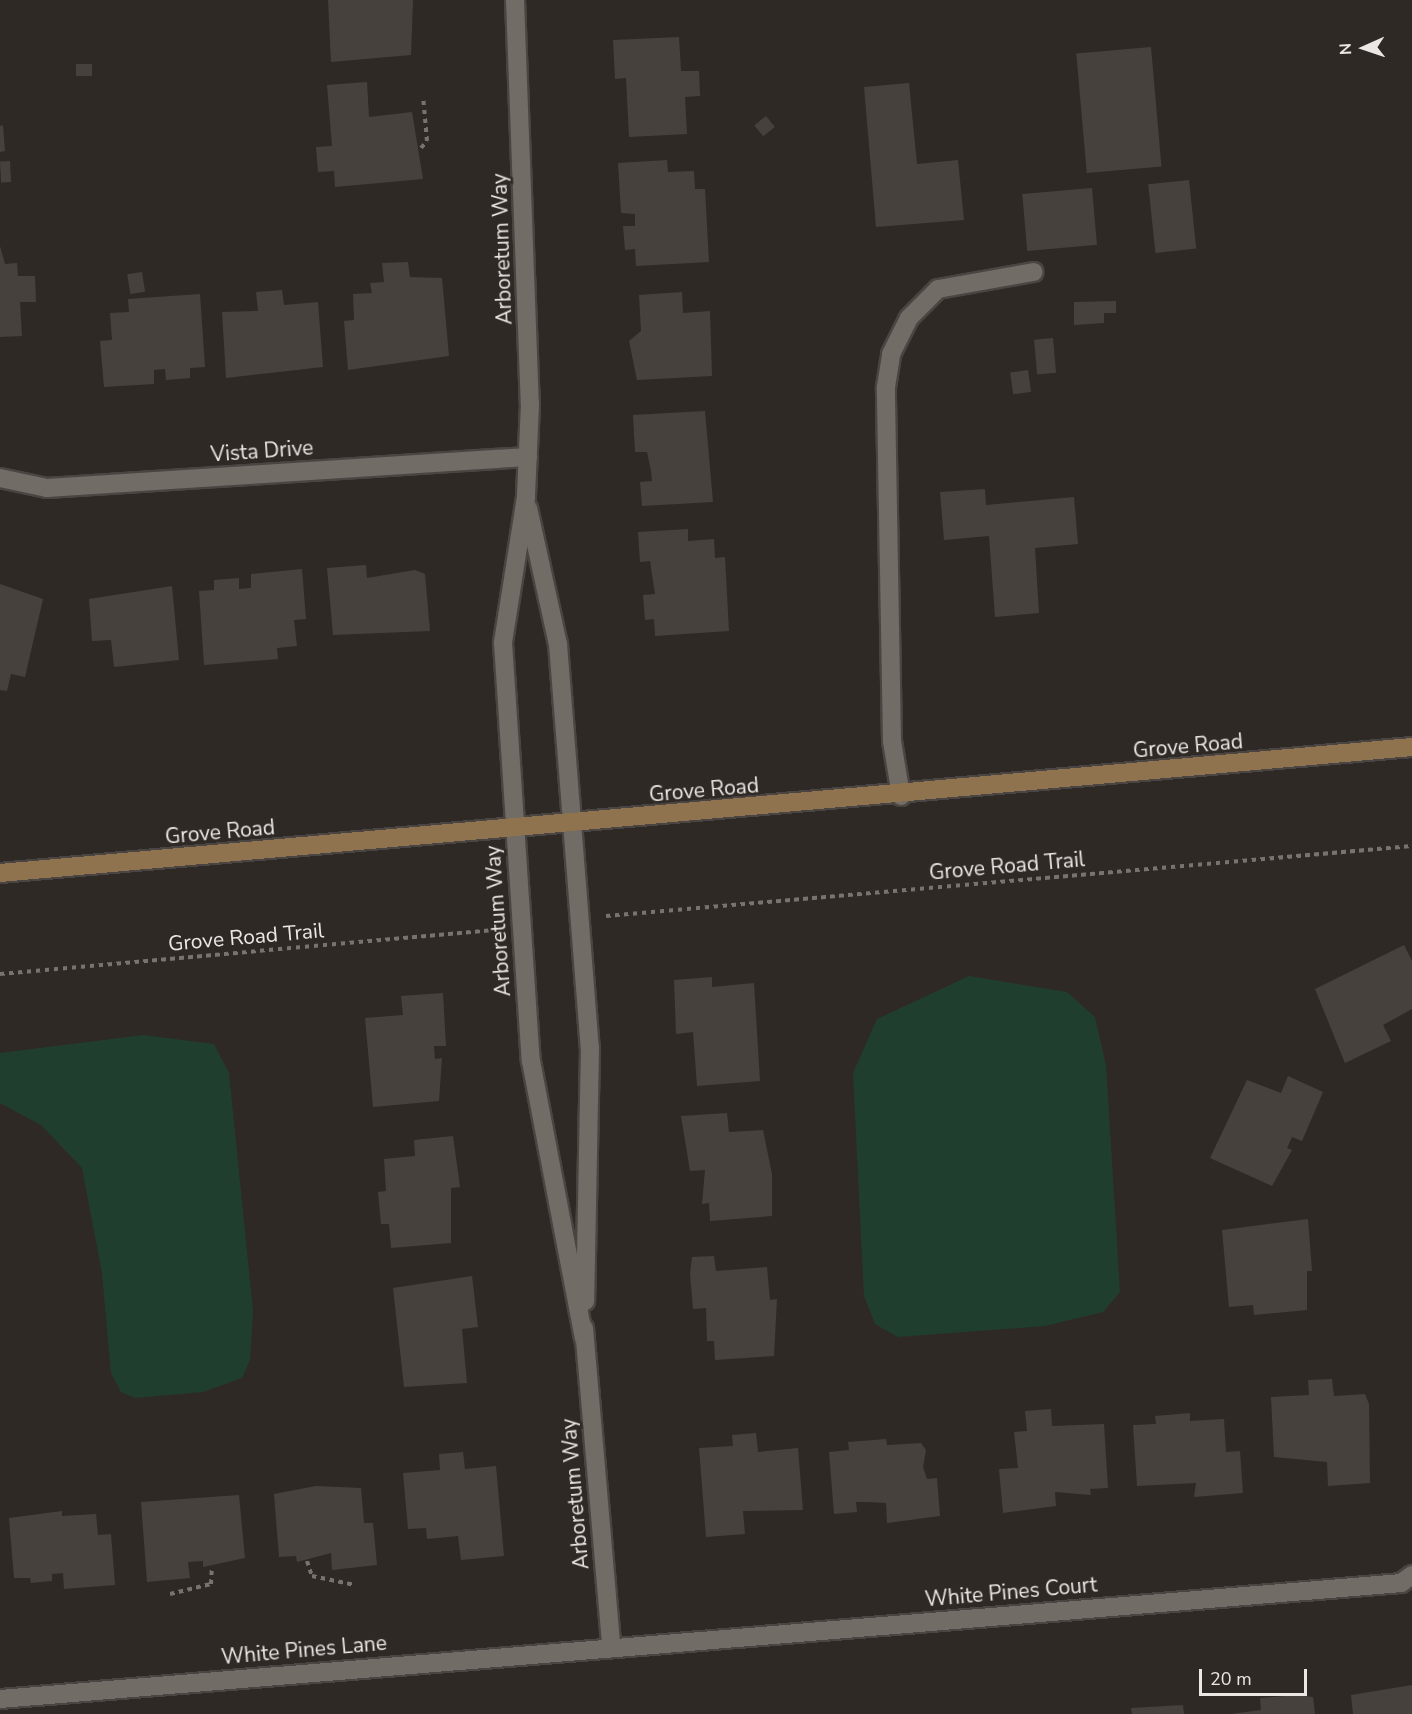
<!DOCTYPE html>
<html>
<head>
<meta charset="utf-8">
<style>
	body { margin:0 }
	#map { position:relative; width:1412px; height:1714px; overflow:hidden; background:#2f2925; font-family:"Nunito Sans",sans-serif }
	div>[style] { position:absolute }
	[style*='--x'] { left:calc(var(--x)*1px); top:calc(var(--y)*1px); width:calc(var(--w)*1px); rotate:calc(var(--a)*1deg) }
	.green>* { inset:0; background:#203e2e }
	.building>* { inset:0; background:#47413d; transform-origin:0 0 }
	.path>* { height:4px; margin-top:-2px; transform-origin:0; background:repeating-linear-gradient(90deg,#787370 0 4.5px,transparent 0 9px) }
	.roads { filter:drop-shadow(2px 0 #4a4542) drop-shadow(-2px 0 #4a4542) drop-shadow(0 2px #4a4542) drop-shadow(0 -2px #4a4542) }
	.lane>* { height:18px; margin:-9px; padding:0 9px; transform-origin:9px; border-radius:9px; background:#726c67 }
	.street>* { height:18px; margin:-9px; padding:0 9px; transform-origin:9px; border-radius:9px; background:#726c67 }
	.secondary>* { height:18px; margin:-9px; padding:0 9px; transform-origin:9px; border-radius:9px; background:#8f724e }
	span { translate:-50% -50%; white-space:nowrap; text-align:center; line-height:1.15; -webkit-text-stroke:5px #2f2925; paint-order:stroke }
	.street-label { font-size:21px; color:#ebe7e5 }
	.north { position:absolute; left:1334px; top:18px; width:60px; height:60px; -webkit-text-stroke:4px #2f2925; paint-order:stroke; rotate:267deg; font-size:16px; font-weight:700; line-height:24px; text-align:center; color:#ebe7e5 }
	.north::after { content:''; display:block; margin:auto; width:21px; height:27px; background:#ebe7e5; clip-path:polygon(50% 0,100% 100%,50% 72%,0 100%) }
	.scale { position:absolute; left:1199px; top:1669px; width:108px; height:27px; box-sizing:border-box; border:3px solid #ebe7e5; border-top:0; padding-left:8px; font-size:18px; line-height:21px; white-space:nowrap; color:#ebe7e5; -webkit-text-stroke:4px #2f2925; paint-order:stroke }
</style>
</head>
<body>
<div id="map">
	<div class="green">
		<i style="clip-path:polygon(969px 976px,1067px 992px,1095px 1017px,1106px 1065px,1120px 1292px,1103px 1312px,1045px 1326px,898px 1337px,875px 1324px,864px 1296px,853px 1073px,877px 1019px)"></i>
		<i style="clip-path:polygon(143px 1035px,214px 1044px,229px 1073px,253px 1311px,250px 1360px,242px 1378px,203px 1392px,135px 1398px,121px 1392px,111px 1373px,102px 1273px,82px 1168px,41px 1125px,0 1103px,0 1053px)"></i>
	</div>
	<div class="building">
		<i style="clip-path:polygon(328px 0,413px 0,411px 55px,331px 62px)"></i>
		<i style="clip-path:polygon(679px 37px,681px 71px,699px 71px,700px 96px,685px 97px,687px 134px,629px 137px,626px 78px,615px 79px,613px 40px)"></i>
		<i style="left:1151px;top:47px;width:120px;height:75px;rotate:85deg"></i>
		<i style="left:76px;top:64px;width:16px;height:12px"></i>
		<i style="clip-path:polygon(367px 82px,369px 117px,412px 112px,423px 179px,335px 187px,334px 171px,318px 172px,316px 147px,332px 146px,327px 85px)"></i>
		<i style="clip-path:polygon(909px 83px,917px 164px,958px 160px,964px 220px,876px 227px,864px 87px)"></i>
		<i style="left:766px;top:116px;width:14px;height:15px;rotate:51deg"></i>
		<i style="clip-path:polygon(3px 125px,5px 151px,0 152px,0 126px)"></i>
		<i style="clip-path:polygon(667px 160px,668px 172px,694px 171px,695px 189px,705px 189px,709px 262px,636px 266px,635px 249px,625px 250px,623px 226px,635px 226px,635px 214px,621px 213px,618px 163px)"></i>
		<i style="left:10px;top:161px;width:21px;height:10px;rotate:87deg"></i>
		<i style="left:1189px;top:180px;width:69px;height:41px;rotate:84deg"></i>
		<i style="left:1092px;top:188px;width:57px;height:70px;rotate:85deg"></i>
		<i style="clip-path:polygon(0 246px,5px 264px,17px 263px,18px 276px,35px 276px,36px 302px,20px 302px,22px 336px,0 337px)"></i>
		<i style="clip-path:polygon(408px 262px,410px 277px,442px 278px,449px 356px,348px 370px,344px 321px,354px 320px,353px 294px,372px 293px,370px 283px,384px 282px,382px 263px)"></i>
		<i style="left:142px;top:272px;width:20px;height:15px;rotate:81deg"></i>
		<i style="clip-path:polygon(282px 290px,284px 305px,318px 302px,323px 367px,226px 378px,222px 312px,258px 311px,256px 292px)"></i>
		<i style="clip-path:polygon(682px 292px,683px 313px,710px 311px,712px 376px,637px 380px,629px 341px,641px 331px,639px 295px)"></i>
		<i style="clip-path:polygon(200px 294px,205px 367px,190px 368px,190px 378px,166px 380px,165px 369px,154px 370px,154px 384px,104px 387px,100px 341px,112px 340px,110px 313px,129px 312px,128px 299px)"></i>
		<i style="clip-path:polygon(1116px 301px,1116px 313px,1104px 313px,1104px 323px,1074px 325px,1074px 302px)"></i>
		<i style="left:1053px;top:338px;width:35px;height:19px;rotate:85deg"></i>
		<i style="left:1028px;top:370px;width:22px;height:18px;rotate:82deg"></i>
		<i style="clip-path:polygon(705px 411px,713px 502px,642px 506px,640px 482px,652px 481px,651px 471px,647px 452px,635px 452px,633px 415px)"></i>
		<i style="clip-path:polygon(985px 489px,986px 505px,1074px 497px,1078px 544px,1035px 548px,1039px 613px,995px 617px,989px 536px,944px 540px,940px 492px)"></i>
		<i style="clip-path:polygon(688px 529px,688px 541px,714px 539px,715px 558px,725px 557px,729px 631px,655px 636px,654px 619px,645px 620px,643px 595px,655px 594px,650px 561px,640px 562px,638px 532px)"></i>
		<i style="clip-path:polygon(366px 565px,367px 578px,415px 570px,425px 574px,430px 631px,333px 635px,327px 568px)"></i>
		<i style="clip-path:polygon(302px 569px,306px 619px,294px 620px,297px 646px,277px 648px,278px 659px,204px 665px,199px 591px,214px 590px,214px 580px,239px 578px,239px 589px,251px 588px,251px 574px)"></i>
		<i style="clip-path:polygon(0 584px,43px 599px,25px 677px,11px 674px,7px 691px,0 690px)"></i>
		<i style="clip-path:polygon(172px 586px,179px 660px,114px 667px,111px 640px,92px 641px,89px 599px)"></i>
		<i style="clip-path:polygon(1404px 945px,1412px 961px,1412px 1009px,1383px 1025px,1391px 1041px,1345px 1063px,1315px 989px)"></i>
		<i style="clip-path:polygon(712px 977px,712px 987px,754px 983px,760px 1081px,697px 1086px,693px 1032px,676px 1034px,674px 980px)"></i>
		<i style="clip-path:polygon(443px 993px,446px 1046px,434px 1046px,435px 1059px,442px 1058px,439px 1101px,373px 1107px,365px 1018px,403px 1015px,401px 996px)"></i>
		<i style="clip-path:polygon(1288px 1076px,1323px 1092px,1302px 1141px,1292px 1137px,1287px 1148px,1292px 1150px,1272px 1186px,1210px 1158px,1247px 1080px,1281px 1093px)"></i>
		<i style="clip-path:polygon(727px 1113px,729px 1132px,763px 1130px,772px 1174px,772px 1216px,710px 1221px,709px 1203px,702px 1204px,705px 1170px,690px 1171px,681px 1116px)"></i>
		<i style="clip-path:polygon(453px 1136px,460px 1187px,451px 1188px,451px 1243px,391px 1248px,389px 1224px,381px 1224px,378px 1192px,386px 1191px,384px 1159px,415px 1156px,414px 1140px)"></i>
		<i style="clip-path:polygon(1308px 1219px,1312px 1271px,1307px 1271px,1307px 1310px,1254px 1315px,1253px 1305px,1229px 1307px,1222px 1230px)"></i>
		<i style="clip-path:polygon(714px 1256px,716px 1271px,767px 1267px,770px 1300px,777px 1299px,774px 1356px,715px 1360px,714px 1341px,707px 1341px,706px 1308px,693px 1309px,690px 1274px,692px 1257px)"></i>
		<i style="clip-path:polygon(472px 1276px,478px 1327px,462px 1329px,467px 1383px,404px 1387px,393px 1288px)"></i>
		<i style="clip-path:polygon(1332px 1379px,1334px 1396px,1365px 1394px,1369px 1404px,1370px 1483px,1328px 1486px,1327px 1462px,1274px 1457px,1271px 1397px,1309px 1395px,1308px 1380px)"></i>
		<i style="clip-path:polygon(1051px 1409px,1052px 1426px,1104px 1424px,1108px 1488px,1090px 1489px,1091px 1495px,1055px 1492px,1056px 1506px,1003px 1513px,999px 1469px,1018px 1468px,1014px 1432px,1027px 1431px,1025px 1411px)"></i>
		<i style="clip-path:polygon(1190px 1413px,1190px 1421px,1224px 1419px,1226px 1452px,1240px 1451px,1243px 1493px,1194px 1497px,1196px 1483px,1137px 1486px,1133px 1425px,1156px 1424px,1155px 1416px)"></i>
		<i style="clip-path:polygon(756px 1433px,758px 1452px,798px 1448px,803px 1510px,743px 1511px,745px 1534px,706px 1537px,699px 1448px,733px 1446px,732px 1435px)"></i>
		<i style="clip-path:polygon(886px 1439px,887px 1445px,921px 1443px,926px 1450px,923px 1467px,927px 1479px,937px 1478px,940px 1516px,887px 1523px,886px 1503px,867px 1502px,856px 1502px,857px 1512px,834px 1514px,829px 1452px,849px 1450px,848px 1442px)"></i>
		<i style="clip-path:polygon(463px 1452px,465px 1469px,496px 1466px,504px 1556px,461px 1560px,458px 1536px,427px 1539px,426px 1528px,408px 1529px,403px 1473px,440px 1470px,439px 1454px)"></i>
		<i style="clip-path:polygon(316px 1486px,361px 1488px,364px 1523px,373px 1523px,377px 1565px,332px 1570px,331px 1553px,297px 1562px,296px 1556px,279px 1557px,274px 1494px)"></i>
		<i style="clip-path:polygon(239px 1495px,245px 1558px,203px 1567px,203px 1561px,188px 1562px,190px 1578px,147px 1582px,141px 1502px)"></i>
		<i style="clip-path:polygon(62px 1511px,62px 1516px,96px 1514px,98px 1535px,111px 1534px,115px 1585px,64px 1589px,63px 1573px,52px 1574px,52px 1581px,31px 1583px,30px 1578px,14px 1578px,9px 1518px)"></i>
		<i style="clip-path:polygon(1412px 1685px,1412px 1714px,1353px 1714px,1351px 1695px)"></i>
		<i style="clip-path:polygon(1296px 1695px,1313px 1697px,1315px 1714px,1230px 1714px,1261px 1710px,1260px 1698px)"></i>
		<i style="clip-path:polygon(1183px 1705px,1184px 1714px,1132px 1714px,1131px 1708px)"></i>
	</div>
	<div class="path">
		<i style="--x:421;--y:148;--w:9;--a:-49"></i>
		<i style="--x:427;--y:141;--w:45;--a:-95.1"></i>
		<i style="--x:606;--y:916;--w:809;--a:-4.96"></i>
		<i style="--x:0;--y:974;--w:496;--a:-5.1"></i>
		<i style="--x:307;--y:1561;--w:16;--a:72"></i>
		<i style="--x:312;--y:1576;--w:44;--a:11.8"></i>
		<i style="--x:170;--y:1594;--w:42;--a:-13.7"></i>
		<i style="--x:211;--y:1584;--w:18;--a:-87"></i>
	</div>
	<div class="roads">
		<div class="lane">
			<i style="--x:901;--y:796;--w:56;--a:-99.3"></i>
			<i style="--x:892;--y:741;--w:354;--a:-91"></i>
			<i style="--x:886;--y:387;--w:33;--a:-81"></i>
			<i style="--x:891;--y:354;--w:40;--a:-63.4"></i>
			<i style="--x:909;--y:318;--w:41;--a:-45"></i>
			<i style="--x:938;--y:289;--w:97;--a:-10.1"></i>
		</div>
		<div class="street">
			<i style="--x:515;--y:0;--w:404;--a:87.9"></i>
			<i style="--x:530;--y:404;--w:93;--a:92.5"></i>
			<i style="--x:526;--y:497;--w:148;--a:99"></i>
			<i style="--x:503;--y:643;--w:419;--a:86.2"></i>
			<i style="--x:531;--y:1061;--w:282;--a:79.2"></i>
			<i style="--x:0;--y:478;--w:48;--a:12"></i>
			<i style="--x:47;--y:488;--w:482;--a:-3.7"></i>
			<i style="--x:528;--y:508;--w:139;--a:77.6"></i>
			<i style="--x:558;--y:644;--w:405;--a:85.5"></i>
			<i style="--x:590;--y:1048;--w:253;--a:91.1"></i>
			<i style="--x:584;--y:1328;--w:319;--a:85.1"></i>
			<i style="--x:0;--y:1699;--w:1406;--a:-4.73"></i>
			<i style="--x:1401;--y:1583;--w:14;--a:-36"></i>
		</div>
		<div class="secondary">
			<i style="--x:0;--y:873;--w:1418;--a:-5.1"></i>
		</div>
	</div>
	<div class="street-label">
		<span style="left:502px;top:249px;rotate:-92deg">Arboretum Way</span>
		<span style="left:262px;top:451px;rotate:-4deg">Vista Drive</span>
		<span style="left:1188px;top:746px;rotate:-5deg">Grove Road</span>
		<span style="left:704px;top:790px;rotate:-5deg">Grove Road</span>
		<span style="left:220px;top:832px;rotate:-5deg">Grove Road</span>
		<span style="left:1007px;top:866px;rotate:-5deg">Grove Road Trail</span>
		<span style="left:498px;top:921px;rotate:-94deg">Arboretum Way</span>
		<span style="left:246px;top:937px;rotate:-5deg">Grove Road Trail</span>
		<span style="left:575px;top:1494px;rotate:-95deg">Arboretum Way</span>
		<span style="left:1011px;top:1592px;rotate:-5deg">White Pines Court</span>
		<span style="left:304px;top:1650px;rotate:-5deg">White Pines Lane</span>
	</div>
	<div class="north">N</div>
	<div class="scale">20 m</div>
</div>
</body>
</html>
